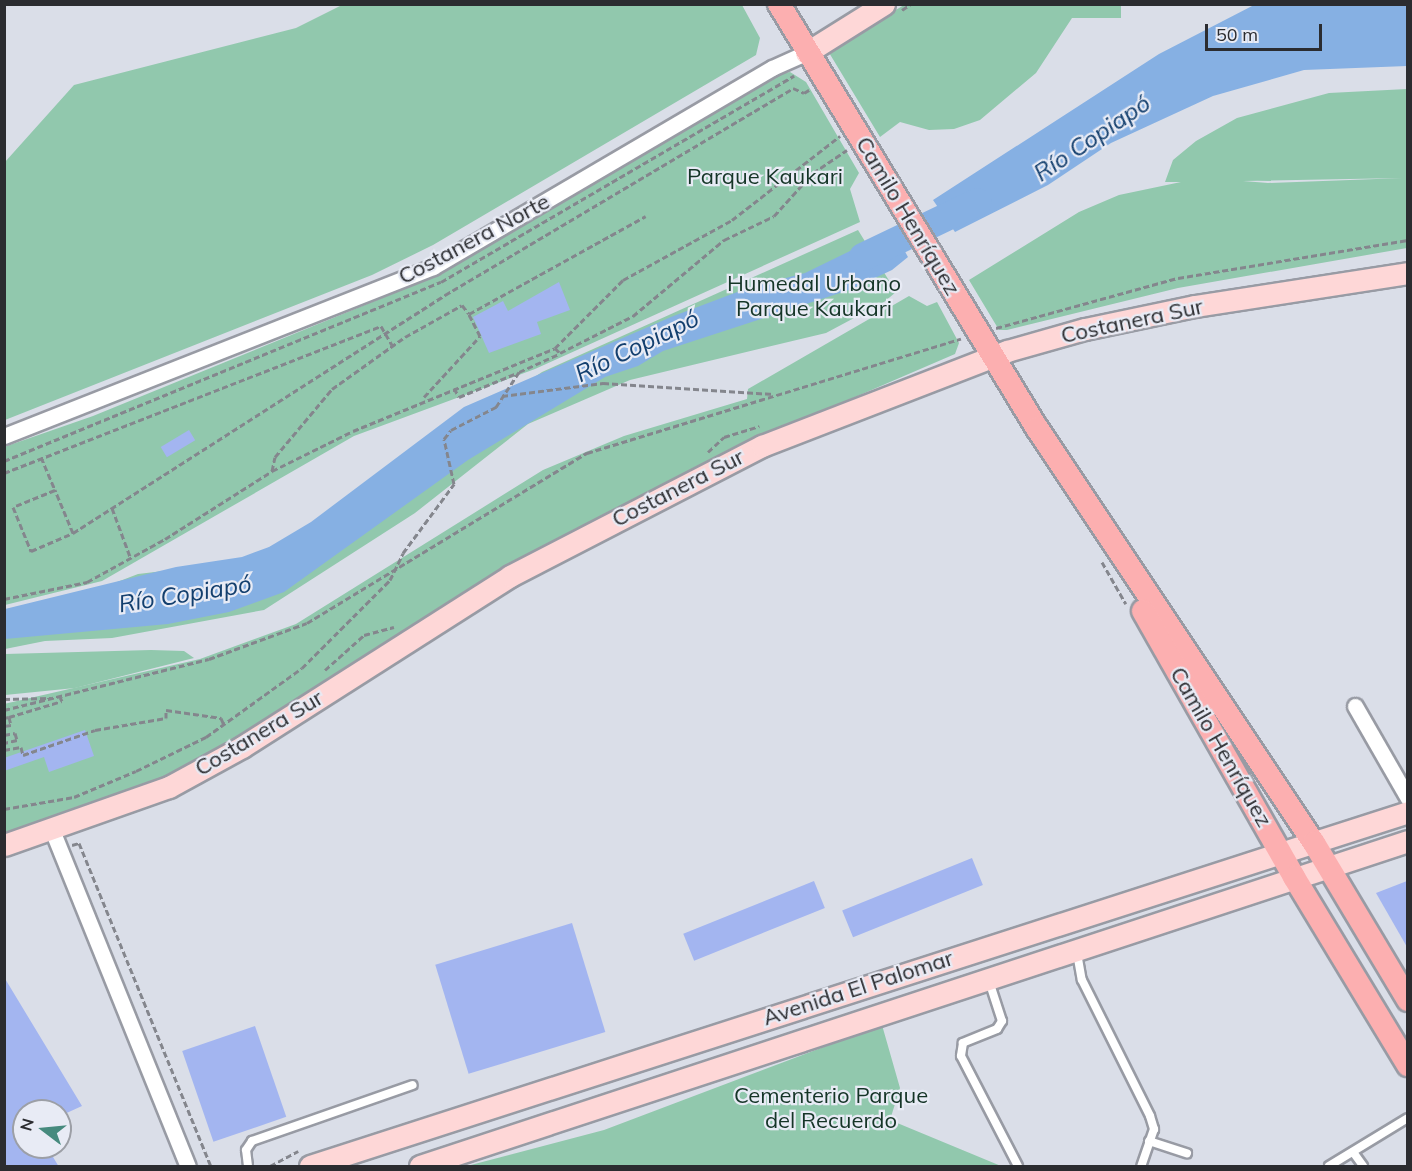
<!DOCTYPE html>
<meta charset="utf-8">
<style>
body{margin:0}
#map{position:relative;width:1412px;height:1171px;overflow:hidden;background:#dadee8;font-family:Mulish,sans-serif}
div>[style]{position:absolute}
.green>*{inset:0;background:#91c8ad}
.water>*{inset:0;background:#86b0e3}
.river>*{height:28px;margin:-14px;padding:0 14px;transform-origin:14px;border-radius:14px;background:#86b0e3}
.building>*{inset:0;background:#a3b5f0;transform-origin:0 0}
.path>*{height:3px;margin-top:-1.5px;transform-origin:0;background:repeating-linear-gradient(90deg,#84868d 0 6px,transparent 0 9px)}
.roads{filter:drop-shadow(2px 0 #989ba4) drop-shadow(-2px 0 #989ba4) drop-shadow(0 2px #989ba4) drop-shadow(0 -2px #989ba4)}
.lane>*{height:8px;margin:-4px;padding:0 4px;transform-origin:4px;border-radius:4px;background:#fff}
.street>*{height:15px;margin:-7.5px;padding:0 7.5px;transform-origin:7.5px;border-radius:7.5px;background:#fff}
.secondary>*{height:21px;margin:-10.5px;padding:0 10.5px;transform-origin:10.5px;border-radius:10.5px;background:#fed7d7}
.primary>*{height:22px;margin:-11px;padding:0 11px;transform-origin:11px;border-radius:11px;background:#fcafb0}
span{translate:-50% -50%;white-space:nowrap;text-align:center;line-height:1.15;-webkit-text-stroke:4.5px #e8ebf5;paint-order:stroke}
.park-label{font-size:22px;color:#153527}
.street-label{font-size:22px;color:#2b2c30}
.water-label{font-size:24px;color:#133f6e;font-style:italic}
.frame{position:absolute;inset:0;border:6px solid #2b2c30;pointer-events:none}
.north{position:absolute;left:12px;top:1099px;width:60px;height:60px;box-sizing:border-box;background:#e8ebf5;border:2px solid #9c9fa6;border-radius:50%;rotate:286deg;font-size:16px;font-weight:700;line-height:24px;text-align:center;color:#2b2c30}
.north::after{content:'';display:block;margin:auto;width:21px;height:27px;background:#468a7e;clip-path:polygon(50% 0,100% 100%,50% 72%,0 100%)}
.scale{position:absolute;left:1205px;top:24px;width:117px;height:27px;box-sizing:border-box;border:3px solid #2b2c30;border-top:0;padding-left:8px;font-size:18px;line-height:21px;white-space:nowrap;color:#2b2c30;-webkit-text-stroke:4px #e8ebf5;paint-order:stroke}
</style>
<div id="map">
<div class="green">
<div style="clip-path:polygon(342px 5px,742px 5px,760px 38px,756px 55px,433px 245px,372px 275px,5px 420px,5px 162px,74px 85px,296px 28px)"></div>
<div style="clip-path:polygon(904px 5px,1121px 5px,1121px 18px,1072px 18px,1036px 73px,980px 120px,954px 129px,929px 130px,900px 122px,880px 137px,828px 51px)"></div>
<div style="clip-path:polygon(790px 72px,806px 82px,859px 173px,850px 189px,860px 222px,535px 369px,354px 436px,102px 581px,5px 605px,4px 447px,93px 416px,404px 289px,779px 74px)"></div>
<div style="clip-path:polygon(evenodd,1407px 89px,1407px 248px,1178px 288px,1007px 330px,999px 330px,969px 280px,1079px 212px,1119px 195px,1181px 182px,1165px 182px,1173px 160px,1196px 141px,1237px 118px,1329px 93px,1407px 89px,1403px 178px,1268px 183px,1243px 181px,1403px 178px)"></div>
<div style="clip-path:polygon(858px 230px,896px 292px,884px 302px,826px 333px,630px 380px,528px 424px,415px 513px,264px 610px,112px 638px,45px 641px,5px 649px,5px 613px,86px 594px,138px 574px,239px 562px,318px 524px,542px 372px)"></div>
<div style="clip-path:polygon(909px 296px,927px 306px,937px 302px,959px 343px,955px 354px,788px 426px,168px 782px,5px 836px,4px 704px,200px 659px,296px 624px,543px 470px,624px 436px,747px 399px,748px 389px)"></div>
<div style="clip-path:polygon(151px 650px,184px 651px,194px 658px,75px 688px,5px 695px,5px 654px)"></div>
<div style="clip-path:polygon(882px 1025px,900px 1088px,890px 1120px,1001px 1166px,467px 1166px,604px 1130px)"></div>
</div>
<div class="water">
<div style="clip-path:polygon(1254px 5px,1407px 5px,1407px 66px,1304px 70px,1213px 96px,1111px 143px,1048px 185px,955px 232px,933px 200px,1159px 54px)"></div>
<div style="clip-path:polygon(893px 230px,908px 257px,892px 270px,849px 290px,663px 351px,638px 366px,605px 377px,468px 460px,284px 592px,229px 612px,168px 624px,5px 639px,5px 609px,176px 567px,242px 557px,269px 547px,311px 522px,464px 407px,671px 317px,748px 288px,805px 273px)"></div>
</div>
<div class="river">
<div style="left:863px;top:257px;width:127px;rotate:-25.6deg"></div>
</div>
<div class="building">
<div style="clip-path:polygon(559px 282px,570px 310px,537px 322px,541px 334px,489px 353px,473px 317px,503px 301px,508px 311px)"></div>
<div style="left:189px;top:430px;width:12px;height:33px;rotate:59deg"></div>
<div style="clip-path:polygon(85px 730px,94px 756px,49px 772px,44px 757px,4px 771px,4px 758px)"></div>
<div style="left:972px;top:858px;width:29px;height:140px;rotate:68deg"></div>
<div style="left:814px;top:881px;width:29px;height:141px;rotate:68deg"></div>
<div style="clip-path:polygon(1407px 881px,1407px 947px,1376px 893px)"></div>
<div style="left:572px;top:923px;width:114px;height:143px;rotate:73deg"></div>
<div style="clip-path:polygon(4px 977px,82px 1106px,60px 1116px,60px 1111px,24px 1111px,24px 1147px,47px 1147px,59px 1167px,4px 1167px)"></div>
<div style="left:255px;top:1026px;width:96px;height:77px;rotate:71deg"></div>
</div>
<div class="path">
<div style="left:902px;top:10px;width:11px;rotate:-34deg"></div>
<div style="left:996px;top:328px;width:189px;rotate:-15.4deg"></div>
<div style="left:1178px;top:278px;width:233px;rotate:-9.4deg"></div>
<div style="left:555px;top:348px;width:96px;rotate:-45deg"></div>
<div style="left:623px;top:280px;width:124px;rotate:-28.8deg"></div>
<div style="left:732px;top:220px;width:137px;rotate:-37.9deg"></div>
<div style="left:454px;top:388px;width:10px;rotate:61deg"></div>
<div style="left:459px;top:397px;width:63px;rotate:-22.5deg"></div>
<div style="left:502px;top:396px;width:102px;rotate:-7.3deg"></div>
<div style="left:603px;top:383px;width:171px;rotate:3.7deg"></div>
<div style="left:424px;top:397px;width:83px;rotate:-47.4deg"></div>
<div style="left:480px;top:336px;width:25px;rotate:-117deg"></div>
<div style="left:469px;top:314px;width:202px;rotate:-29deg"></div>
<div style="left:708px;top:452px;width:22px;rotate:-43deg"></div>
<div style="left:724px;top:437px;width:37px;rotate:-17deg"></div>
<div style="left:41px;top:457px;width:36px;rotate:67deg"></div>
<div style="left:4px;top:461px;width:472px;rotate:-22.3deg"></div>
<div style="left:441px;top:282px;width:409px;rotate:-30.3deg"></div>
<div style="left:272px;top:471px;width:14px;rotate:-78deg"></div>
<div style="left:275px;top:457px;width:89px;rotate:-50deg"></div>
<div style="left:332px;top:389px;width:90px;rotate:-35.5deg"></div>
<div style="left:405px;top:337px;width:65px;rotate:-29.3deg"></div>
<div style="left:462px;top:305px;width:11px;rotate:52deg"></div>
<div style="left:4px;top:473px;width:405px;rotate:-21.3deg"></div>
<div style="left:381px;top:326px;width:22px;rotate:60deg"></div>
<div style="left:112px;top:508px;width:54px;rotate:69.6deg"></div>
<div style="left:73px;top:533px;width:47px;rotate:-112.7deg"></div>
<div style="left:55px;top:490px;width:45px;rotate:158deg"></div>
<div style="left:13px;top:507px;width:48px;rotate:67.8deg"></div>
<div style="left:31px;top:551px;width:46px;rotate:-23.2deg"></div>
<div style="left:73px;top:533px;width:442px;rotate:-32.6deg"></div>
<div style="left:445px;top:295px;width:405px;rotate:-30.7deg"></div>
<div style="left:793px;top:88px;width:12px;rotate:24deg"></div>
<div style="left:804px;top:93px;width:6px;rotate:-31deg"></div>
<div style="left:1102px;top:562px;width:48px;rotate:60.3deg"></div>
<div style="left:4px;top:599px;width:85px;rotate:-11.6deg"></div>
<div style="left:87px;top:582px;width:89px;rotate:-28.9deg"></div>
<div style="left:165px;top:539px;width:127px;rotate:-32.4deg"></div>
<div style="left:272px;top:471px;width:90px;rotate:-26.3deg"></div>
<div style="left:353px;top:431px;width:218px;rotate:-22.3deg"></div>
<div style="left:555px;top:348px;width:7px;rotate:45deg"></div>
<div style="left:560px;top:353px;width:82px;rotate:-26.9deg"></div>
<div style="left:633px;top:316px;width:119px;rotate:-39.9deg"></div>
<div style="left:724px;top:240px;width:55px;rotate:-25.6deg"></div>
<div style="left:774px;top:216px;width:58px;rotate:-47.8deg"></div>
<div style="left:813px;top:173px;width:41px;rotate:-34.1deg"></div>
<div style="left:325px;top:670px;width:52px;rotate:-41.9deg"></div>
<div style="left:364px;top:635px;width:31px;rotate:-15deg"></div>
<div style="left:4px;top:699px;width:47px;rotate:-1.2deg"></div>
<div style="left:4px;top:710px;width:211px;rotate:-14deg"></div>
<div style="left:209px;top:659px;width:104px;rotate:-20.2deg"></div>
<div style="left:307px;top:623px;width:328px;rotate:-31.3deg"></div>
<div style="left:587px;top:453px;width:391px;rotate:-17deg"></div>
<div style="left:9px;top:717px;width:55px;rotate:-16.8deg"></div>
<div style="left:62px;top:701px;width:4px;rotate:-117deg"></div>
<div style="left:4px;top:718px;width:5px;rotate:-11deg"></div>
<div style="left:9px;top:717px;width:8px;rotate:76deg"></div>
<div style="left:11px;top:725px;width:7px;rotate:172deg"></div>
<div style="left:4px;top:735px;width:11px;rotate:-10deg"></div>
<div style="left:15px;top:733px;width:7px;rotate:74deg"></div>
<div style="left:17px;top:740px;width:13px;rotate:167deg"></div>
<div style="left:4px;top:750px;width:17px;rotate:-10deg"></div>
<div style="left:21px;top:747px;width:8px;rotate:76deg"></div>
<div style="left:23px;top:755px;width:76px;rotate:-19.1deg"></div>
<div style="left:95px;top:730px;width:72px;rotate:-9.6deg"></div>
<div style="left:166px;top:718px;width:8px;rotate:-90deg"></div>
<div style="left:166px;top:710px;width:56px;rotate:8.3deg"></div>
<div style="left:221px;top:718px;width:8px;rotate:67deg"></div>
<div style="left:4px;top:809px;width:71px;rotate:-9.7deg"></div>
<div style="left:74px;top:797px;width:67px;rotate:-22.8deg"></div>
<div style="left:136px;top:771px;width:78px;rotate:-25.9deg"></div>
<div style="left:206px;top:737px;width:118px;rotate:-35.7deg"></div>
<div style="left:302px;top:668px;width:124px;rotate:-45deg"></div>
<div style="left:390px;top:580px;width:30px;rotate:-64deg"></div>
<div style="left:403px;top:553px;width:86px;rotate:-53.5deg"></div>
<div style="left:454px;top:484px;width:46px;rotate:-102.5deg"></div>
<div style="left:444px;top:439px;width:11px;rotate:-52deg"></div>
<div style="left:451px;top:430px;width:51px;rotate:-27.1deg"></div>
<div style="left:496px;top:407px;width:42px;rotate:-56.7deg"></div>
<div style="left:519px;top:372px;width:44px;rotate:-24.2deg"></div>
<div style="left:72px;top:845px;width:7px;rotate:-16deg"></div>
<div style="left:79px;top:843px;width:349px;rotate:67.8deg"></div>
<div style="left:270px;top:1166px;width:32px;rotate:-28deg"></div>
</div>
<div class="roads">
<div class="lane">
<div style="left:1077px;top:953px;width:27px;rotate:80deg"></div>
<div style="left:1082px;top:980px;width:152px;rotate:63.4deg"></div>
<div style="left:1150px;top:1116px;width:14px;rotate:73deg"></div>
<div style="left:1154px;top:1129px;width:39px;rotate:109deg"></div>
<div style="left:989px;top:981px;width:42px;rotate:72deg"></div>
<div style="left:1002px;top:1021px;width:9px;rotate:122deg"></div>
<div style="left:997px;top:1029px;width:37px;rotate:158deg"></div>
<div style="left:963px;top:1043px;width:13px;rotate:99deg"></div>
<div style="left:961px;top:1056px;width:124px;rotate:62.6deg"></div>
<div style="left:1149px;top:1141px;width:40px;rotate:18deg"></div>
<div style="left:1353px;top:1152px;width:17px;rotate:54deg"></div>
<div style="left:248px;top:1166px;width:16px;rotate:-97deg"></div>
<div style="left:246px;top:1150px;width:11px;rotate:-56deg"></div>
<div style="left:252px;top:1141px;width:170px;rotate:-19.2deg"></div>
<div style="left:1329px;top:1166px;width:92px;rotate:-31.3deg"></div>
</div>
<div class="street">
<div style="left:4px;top:436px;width:461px;rotate:-21.5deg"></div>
<div style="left:433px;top:267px;width:393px;rotate:-30.4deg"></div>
<div style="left:772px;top:68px;width:37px;rotate:-24deg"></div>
<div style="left:1355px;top:706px;width:106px;rotate:60.1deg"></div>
<div style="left:52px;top:830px;width:362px;rotate:68deg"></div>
</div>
<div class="secondary">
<div style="left:806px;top:53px;width:92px;rotate:-32.1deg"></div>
<div style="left:4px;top:845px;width:175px;rotate:-19.4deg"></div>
<div style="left:169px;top:787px;width:83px;rotate:-28.7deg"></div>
<div style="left:242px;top:747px;width:318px;rotate:-32.5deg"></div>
<div style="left:510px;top:576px;width:284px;rotate:-27.3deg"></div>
<div style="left:762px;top:446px;width:263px;rotate:-21.2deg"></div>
<div style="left:1007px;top:351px;width:81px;rotate:-15.8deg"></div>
<div style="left:1085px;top:329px;width:112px;rotate:-11.8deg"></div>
<div style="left:1195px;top:306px;width:216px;rotate:-8.8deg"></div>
<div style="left:310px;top:1166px;width:1154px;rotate:-17.87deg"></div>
<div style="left:420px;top:1166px;width:1040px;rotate:-18.21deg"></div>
</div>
<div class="primary">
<div style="left:779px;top:4px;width:496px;rotate:58.7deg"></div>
<div style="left:1037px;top:428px;width:499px;rotate:56.3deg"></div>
<div style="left:1314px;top:843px;width:183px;rotate:59.1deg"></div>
<div style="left:1143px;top:611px;width:306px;rotate:60.4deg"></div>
<div style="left:1294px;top:877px;width:220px;rotate:58.8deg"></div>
</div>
</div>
<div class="park-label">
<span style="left:765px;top:177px">Parque Kaukari</span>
<span style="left:814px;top:296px">Humedal Urbano<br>Parque Kaukari</span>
<span style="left:831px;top:1108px">Cementerio Parque<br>del Recuerdo</span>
</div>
<div class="street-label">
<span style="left:908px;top:216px;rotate:59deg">Camilo Henríquez</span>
<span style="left:474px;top:239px;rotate:-28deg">Costanera Norte</span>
<span style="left:1132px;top:321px;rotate:-12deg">Costanera Sur</span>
<span style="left:678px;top:488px;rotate:-27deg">Costanera Sur</span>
<span style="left:259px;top:733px;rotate:-31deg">Costanera Sur</span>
<span style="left:1221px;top:747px;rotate:60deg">Camilo Henríquez</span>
<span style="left:858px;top:988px;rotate:-18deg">Avenida El Palomar</span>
</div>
<div class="water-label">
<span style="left:1092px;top:138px;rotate:-34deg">Río Copiapó</span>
<span style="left:637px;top:346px;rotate:-26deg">Río Copiapó</span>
<span style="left:185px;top:594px;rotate:-9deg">Río Copiapó</span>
</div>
<div class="frame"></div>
<div class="north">N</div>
<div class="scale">50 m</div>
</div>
